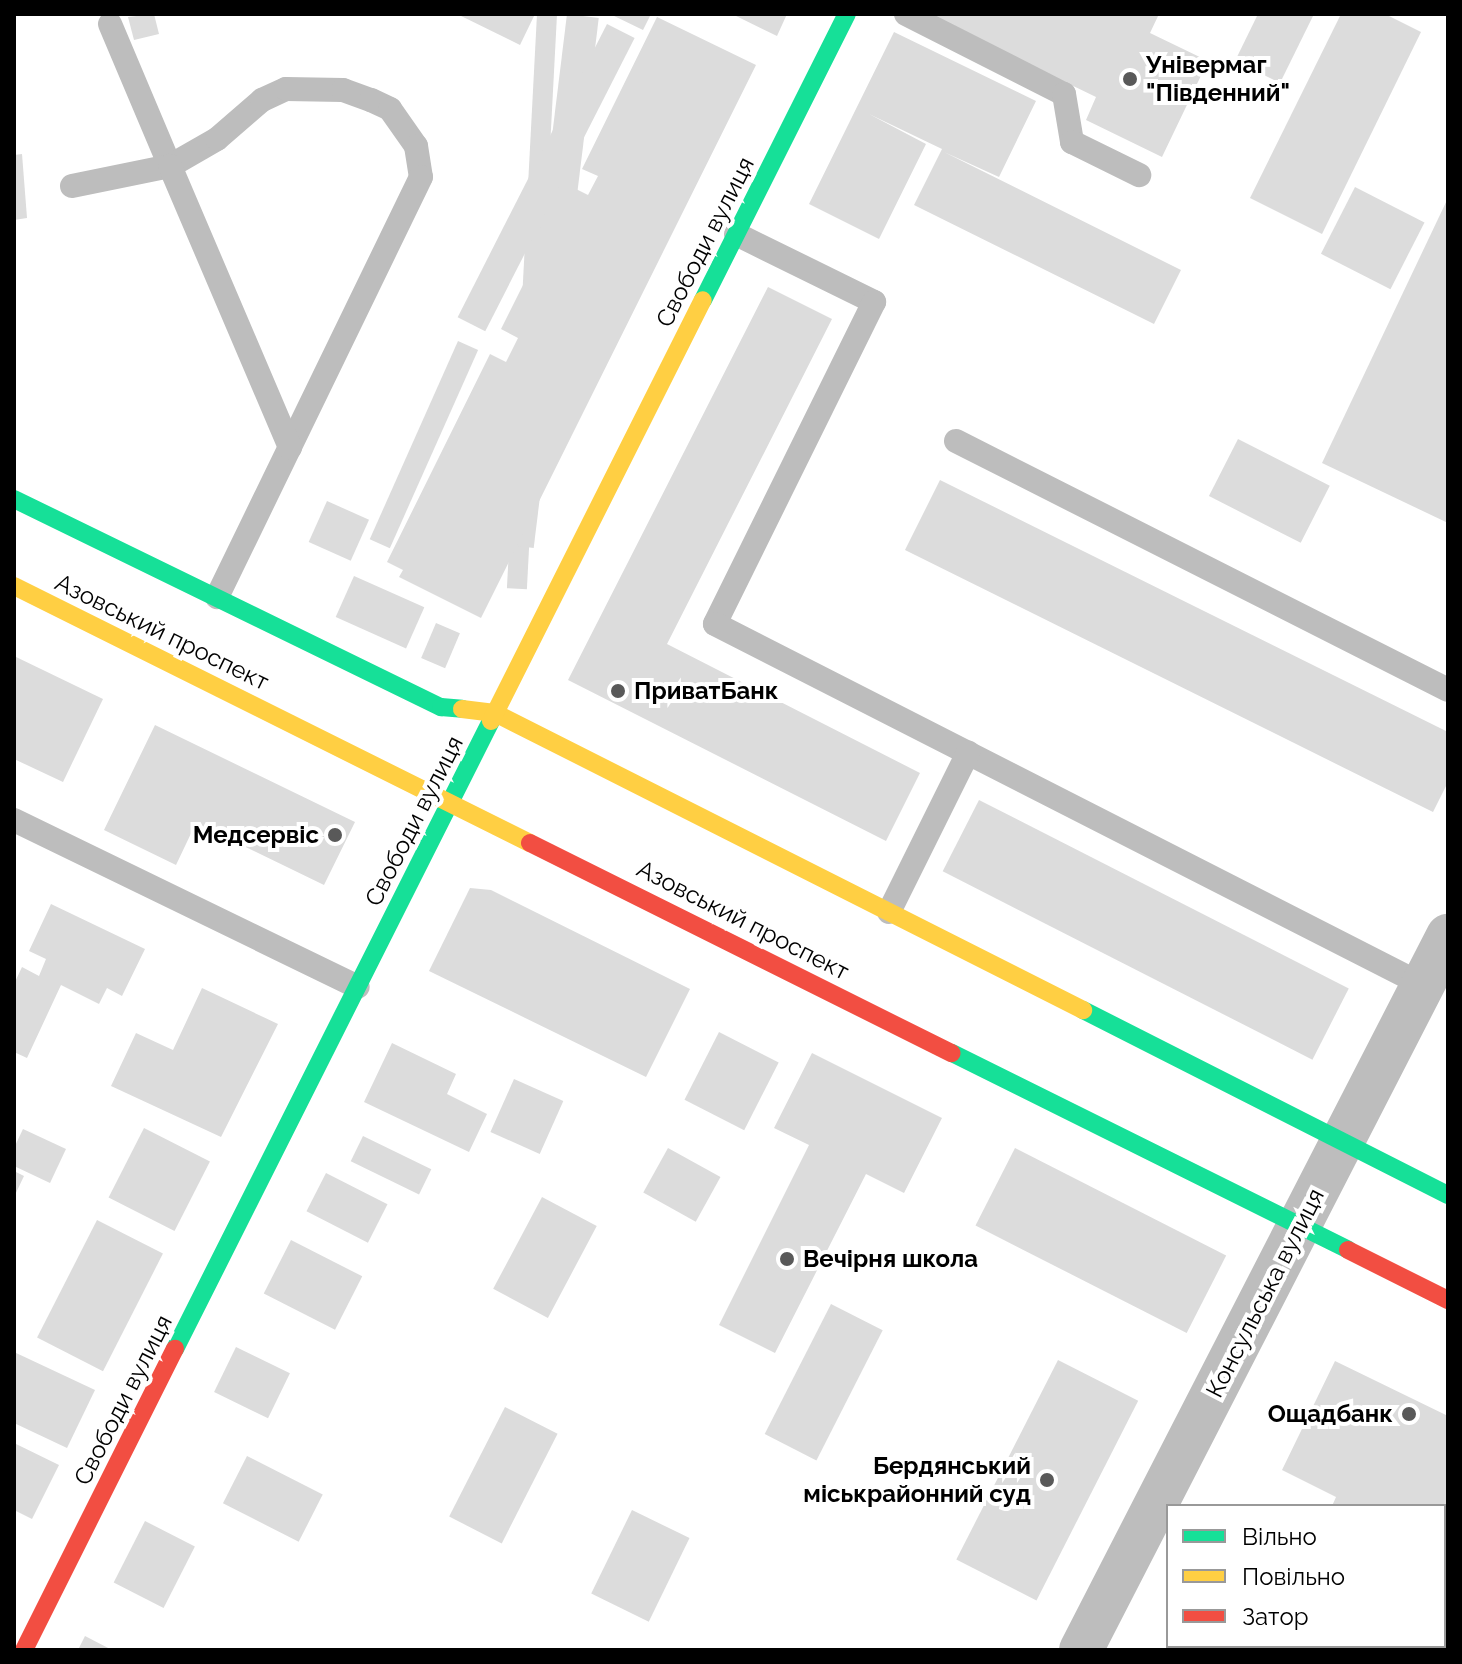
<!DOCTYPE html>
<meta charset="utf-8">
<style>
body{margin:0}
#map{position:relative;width:1462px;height:1664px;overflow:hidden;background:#fff;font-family:Raleway,sans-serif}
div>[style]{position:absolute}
.building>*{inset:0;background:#dcdcdc;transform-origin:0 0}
.lane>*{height:24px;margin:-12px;padding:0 12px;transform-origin:12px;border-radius:12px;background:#bdbdbd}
.street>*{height:44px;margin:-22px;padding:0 22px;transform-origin:22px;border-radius:22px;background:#bdbdbd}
.fast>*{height:18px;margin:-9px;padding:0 9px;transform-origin:9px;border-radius:9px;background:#16e098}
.slow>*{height:18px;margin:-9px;padding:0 9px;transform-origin:9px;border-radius:9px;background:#ffcf43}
.jam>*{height:18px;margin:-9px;padding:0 9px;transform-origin:9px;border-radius:9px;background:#f24e42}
.dots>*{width:22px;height:22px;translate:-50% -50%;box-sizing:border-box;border:4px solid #fff;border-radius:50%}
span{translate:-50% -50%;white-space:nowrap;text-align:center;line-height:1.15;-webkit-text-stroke:8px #fff;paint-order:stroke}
.poi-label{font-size:24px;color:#000;font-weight:700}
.left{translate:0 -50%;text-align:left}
.right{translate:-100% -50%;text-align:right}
.street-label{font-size:24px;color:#000}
.frame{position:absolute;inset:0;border:16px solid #000;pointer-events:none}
.legend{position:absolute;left:1166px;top:1504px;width:280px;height:144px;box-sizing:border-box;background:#fff;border:2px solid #999;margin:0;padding:10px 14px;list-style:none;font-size:24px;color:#000}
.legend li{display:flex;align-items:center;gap:16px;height:40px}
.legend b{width:40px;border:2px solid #999}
</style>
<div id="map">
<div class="building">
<div style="clip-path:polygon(154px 14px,159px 34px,134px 40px,128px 17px)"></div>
<div style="clip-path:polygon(457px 14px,535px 14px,520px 45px)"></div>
<div style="left:537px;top:14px;width:20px;height:575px;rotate:3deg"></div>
<div style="left:567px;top:14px;width:32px;height:534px;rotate:7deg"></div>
<div style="clip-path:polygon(610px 14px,651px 14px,643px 30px)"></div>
<div style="clip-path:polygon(732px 14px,787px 14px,777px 36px)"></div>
<div style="clip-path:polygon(925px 14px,1159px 14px,1150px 33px,1208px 61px,1162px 157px,1086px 120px,1096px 97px)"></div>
<div style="clip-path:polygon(1258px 14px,1314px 14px,1280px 83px,1235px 61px)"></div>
<div style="clip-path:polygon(1341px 14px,1385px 14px,1421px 32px,1322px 234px,1250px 198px)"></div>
<div style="clip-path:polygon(657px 17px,756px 65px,481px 618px,399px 577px,403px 570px,387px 562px,490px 354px,506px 362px,518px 338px,501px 329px,572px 187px,588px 195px,598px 176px,582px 169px)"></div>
<div style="left:607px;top:24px;width:31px;height:329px;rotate:27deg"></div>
<div style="clip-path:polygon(894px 32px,1036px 101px,999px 177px,944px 152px,1181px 270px,1154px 324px,914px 205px,942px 149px,869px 114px,926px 144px,879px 239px,809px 204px)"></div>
<div style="clip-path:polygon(22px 154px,27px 218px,14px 220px,14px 155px)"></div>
<div style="left:1355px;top:187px;width:78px;height:75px;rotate:27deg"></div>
<div style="clip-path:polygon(1448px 198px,1448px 523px,1322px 463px)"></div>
<div style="clip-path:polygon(768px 287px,832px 319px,667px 644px,920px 773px,886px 841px,568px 680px)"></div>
<div style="left:458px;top:341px;width:22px;height:217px;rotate:24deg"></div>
<div style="left:1238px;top:439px;width:103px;height:64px;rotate:27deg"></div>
<div style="clip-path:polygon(940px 480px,1448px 732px,1448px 782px,1433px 812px,905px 550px)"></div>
<div style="left:327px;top:501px;width:46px;height:45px;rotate:24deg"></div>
<div style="left:354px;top:576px;width:77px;height:45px;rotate:24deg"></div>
<div style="left:436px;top:623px;width:26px;height:38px;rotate:23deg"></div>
<div style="clip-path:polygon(14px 656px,103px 699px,63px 782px,14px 759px)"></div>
<div style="clip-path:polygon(155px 725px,355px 822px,324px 885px,196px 823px,176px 865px,104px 830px)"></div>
<div style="left:979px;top:800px;width:415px;height:80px;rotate:27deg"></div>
<div style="clip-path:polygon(470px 888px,491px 890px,690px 989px,646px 1077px,429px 971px)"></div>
<div style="clip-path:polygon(51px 904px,145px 949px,122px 996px,107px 988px,99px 1004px,61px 985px,27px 1058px,14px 1052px,14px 984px,22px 967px,39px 976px,46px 959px,29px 951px)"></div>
<div style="clip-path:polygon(202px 988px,278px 1024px,221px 1137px,111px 1086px,136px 1033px,173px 1050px)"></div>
<div style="left:719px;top:1032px;width:67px;height:76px;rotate:27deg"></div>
<div style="clip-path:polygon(392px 1043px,456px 1074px,447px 1094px,487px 1114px,469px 1152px,364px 1102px)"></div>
<div style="clip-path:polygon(812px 1053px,942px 1118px,904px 1193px,866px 1174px,775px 1353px,719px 1325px,809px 1145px,774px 1128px)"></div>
<div style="left:514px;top:1079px;width:54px;height:58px;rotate:24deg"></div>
<div style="left:144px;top:1128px;width:74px;height:78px;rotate:27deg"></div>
<div style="clip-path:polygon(23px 1129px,66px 1149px,50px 1183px,14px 1166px,14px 1148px)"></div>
<div style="left:363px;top:1136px;width:76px;height:28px;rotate:26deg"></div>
<div style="left:668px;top:1148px;width:60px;height:51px;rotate:29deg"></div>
<div style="left:1015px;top:1148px;width:237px;height:87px;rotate:27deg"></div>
<div style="clip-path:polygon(14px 1171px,24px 1176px,14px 1197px)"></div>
<div style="left:326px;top:1173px;width:69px;height:43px;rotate:27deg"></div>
<div style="left:542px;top:1197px;width:62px;height:104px;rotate:28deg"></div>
<div style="left:97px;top:1220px;width:74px;height:132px;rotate:27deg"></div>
<div style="left:291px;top:1240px;width:80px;height:60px;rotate:27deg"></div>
<div style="left:831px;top:1304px;width:58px;height:146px;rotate:27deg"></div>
<div style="left:236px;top:1347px;width:60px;height:50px;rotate:26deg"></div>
<div style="clip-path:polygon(14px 1352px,95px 1390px,67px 1448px,14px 1423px)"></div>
<div style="left:1058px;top:1360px;width:90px;height:224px;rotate:27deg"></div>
<div style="clip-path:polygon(1335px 1361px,1448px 1416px,1448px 1550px,1444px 1506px,1332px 1506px,1336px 1497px,1282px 1470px)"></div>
<div style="left:505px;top:1407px;width:59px;height:123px;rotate:27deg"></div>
<div style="clip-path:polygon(14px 1443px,59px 1465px,32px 1519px,14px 1510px)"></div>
<div style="left:247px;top:1456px;width:85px;height:53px;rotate:27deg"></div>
<div style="left:632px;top:1510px;width:64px;height:93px;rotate:26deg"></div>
<div style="left:145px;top:1521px;width:56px;height:69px;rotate:27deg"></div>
<div style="clip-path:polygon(85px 1636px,112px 1650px,78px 1650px)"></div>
<div style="clip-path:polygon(1269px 1646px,1330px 1646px,1328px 1650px)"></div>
</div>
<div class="lane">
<div style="left:906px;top:14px;width:177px;rotate:26.9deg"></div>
<div style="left:1064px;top:94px;width:49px;rotate:80.5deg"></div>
<div style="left:1072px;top:142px;width:75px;rotate:26.2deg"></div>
<div style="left:110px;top:24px;width:154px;rotate:67.1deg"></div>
<div style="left:170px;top:166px;width:54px;rotate:-29.9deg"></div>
<div style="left:217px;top:139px;width:60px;rotate:-40.9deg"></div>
<div style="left:262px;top:100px;width:26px;rotate:-25deg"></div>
<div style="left:286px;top:89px;width:57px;rotate:1deg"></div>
<div style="left:343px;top:90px;width:30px;rotate:20deg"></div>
<div style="left:371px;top:100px;width:21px;rotate:25deg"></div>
<div style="left:390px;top:109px;width:45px;rotate:54.9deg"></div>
<div style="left:416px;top:146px;width:31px;rotate:81deg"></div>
<div style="left:421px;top:177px;width:467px;rotate:115.9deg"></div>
<div style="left:72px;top:186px;width:100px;rotate:-11.5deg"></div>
<div style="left:170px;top:166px;width:306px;rotate:66.9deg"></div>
<div style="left:736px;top:234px;width:154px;rotate:26.2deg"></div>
<div style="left:874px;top:302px;width:359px;rotate:116.3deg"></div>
<div style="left:715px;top:624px;width:795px;rotate:27.02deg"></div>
<div style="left:956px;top:441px;width:551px;rotate:26.84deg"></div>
<div style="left:14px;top:820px;width:382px;rotate:25.9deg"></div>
<div style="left:889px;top:912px;width:178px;rotate:-63.6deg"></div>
</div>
<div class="street">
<div style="left:1081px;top:1650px;width:803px;rotate:-62.8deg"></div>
</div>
<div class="fast">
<div style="left:703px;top:300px;width:320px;rotate:-63.3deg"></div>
<div style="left:14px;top:499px;width:475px;rotate:26deg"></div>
<div style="left:441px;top:707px;width:21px;rotate:5deg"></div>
<div style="left:1083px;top:1010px;width:409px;rotate:26.9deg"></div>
<div style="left:952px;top:1053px;width:442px;rotate:26.4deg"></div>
<div style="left:175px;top:1349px;width:703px;rotate:-63.29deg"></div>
</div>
<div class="slow">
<div style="left:14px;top:586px;width:576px;rotate:26.48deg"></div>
<div style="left:462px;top:709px;width:33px;rotate:7deg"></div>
<div style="left:495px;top:713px;width:659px;rotate:26.8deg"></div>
<div style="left:491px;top:721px;width:471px;rotate:-63.3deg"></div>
</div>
<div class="jam">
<div style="left:530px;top:843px;width:471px;rotate:26.5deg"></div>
<div style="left:1348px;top:1250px;width:112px;rotate:26.6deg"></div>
<div style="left:24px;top:1650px;width:337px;rotate:-63.4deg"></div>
</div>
<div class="dots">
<div style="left:1130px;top:79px;background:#595959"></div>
<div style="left:618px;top:691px;background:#595959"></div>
<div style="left:335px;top:835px;background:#595959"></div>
<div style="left:787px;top:1259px;background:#595959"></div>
<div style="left:1409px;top:1414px;background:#595959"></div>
<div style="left:1047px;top:1480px;background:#595959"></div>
</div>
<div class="poi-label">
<span class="left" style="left:1146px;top:79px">Універмаг<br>"Південний"</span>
<span class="left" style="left:634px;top:691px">ПриватБанк</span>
<span class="right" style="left:319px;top:835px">Медсервіс</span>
<span class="left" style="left:803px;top:1259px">Вечірня школа</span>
<span class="right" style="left:1393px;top:1414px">Ощадбанк</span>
<span class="right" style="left:1031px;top:1480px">Бердянський<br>міськрайонний суд</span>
</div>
<div class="street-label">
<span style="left:705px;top:242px;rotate:-63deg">Свободи вулиця</span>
<span style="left:162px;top:632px;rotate:26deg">Азовський проспект</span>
<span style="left:414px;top:821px;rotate:-63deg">Свободи вулиця</span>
<span style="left:743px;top:920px;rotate:27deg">Азовський проспект</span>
<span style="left:1265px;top:1293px;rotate:-63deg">Консульська вулиця</span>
<span style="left:123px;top:1400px;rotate:-63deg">Свободи вулиця</span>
</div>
<div class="frame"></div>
<ul class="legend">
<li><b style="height:10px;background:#16e098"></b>Вільно</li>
<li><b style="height:10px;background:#ffcf43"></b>Повільно</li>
<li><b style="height:10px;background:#f24e42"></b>Затор</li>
</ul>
</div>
